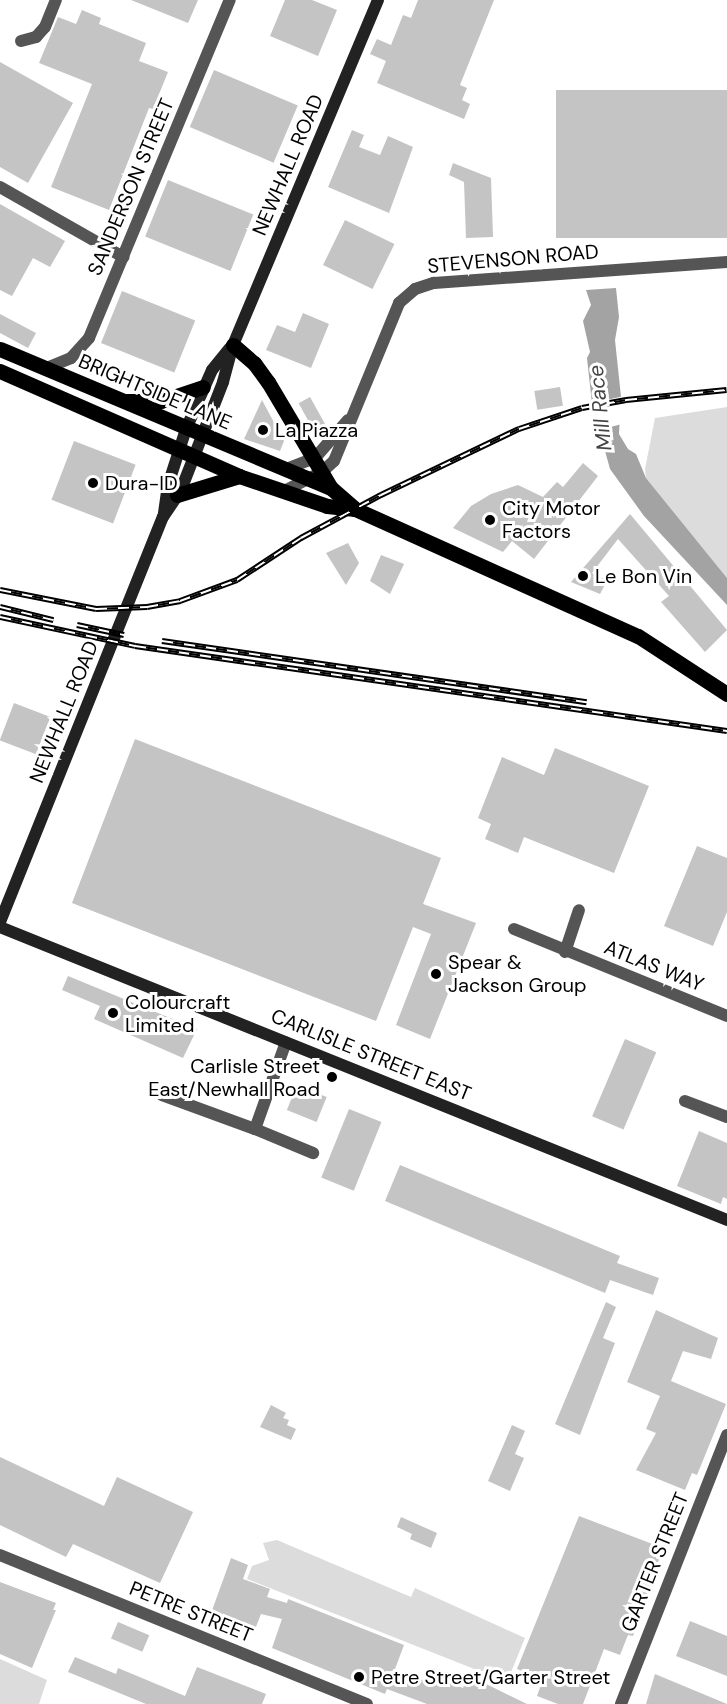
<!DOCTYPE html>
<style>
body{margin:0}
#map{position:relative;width:727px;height:1704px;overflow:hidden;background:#fff;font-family:"DM Sans",sans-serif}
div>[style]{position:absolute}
.green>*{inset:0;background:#dcdcdc}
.water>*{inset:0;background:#a3a3a3}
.pier>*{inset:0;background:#fff}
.building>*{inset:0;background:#c4c4c4;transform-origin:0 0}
.minor>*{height:12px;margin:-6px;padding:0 6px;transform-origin:6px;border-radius:6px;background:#555}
.secondary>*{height:12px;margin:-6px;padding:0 6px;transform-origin:6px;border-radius:6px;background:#222}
.primary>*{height:15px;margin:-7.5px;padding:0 7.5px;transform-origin:7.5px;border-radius:7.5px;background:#000}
.rail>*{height:6px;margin-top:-3px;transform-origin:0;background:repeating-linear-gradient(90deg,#fff 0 11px,#000 0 22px);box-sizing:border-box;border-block:2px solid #000}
.dots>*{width:16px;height:16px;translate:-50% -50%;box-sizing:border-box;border:3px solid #fff;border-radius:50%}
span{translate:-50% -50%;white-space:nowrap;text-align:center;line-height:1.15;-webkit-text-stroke:6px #fff;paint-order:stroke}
.street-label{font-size:20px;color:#000}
.poi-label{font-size:20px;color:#000}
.left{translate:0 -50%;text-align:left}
.right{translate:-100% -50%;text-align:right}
.water-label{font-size:21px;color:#444;font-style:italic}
</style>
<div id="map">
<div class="green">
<div style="clip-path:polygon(727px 407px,727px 578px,646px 478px,645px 469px,655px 418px)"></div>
<div style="clip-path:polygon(277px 1540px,411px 1597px,415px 1588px,525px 1638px,507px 1682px,247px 1579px,252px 1566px,269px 1560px,263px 1543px)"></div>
<div style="clip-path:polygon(0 1659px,47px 1680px,39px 1704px,0 1704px)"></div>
</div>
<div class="water">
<div style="clip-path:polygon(616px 288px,619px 317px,615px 340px,621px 397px,619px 434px,628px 449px,636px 454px,646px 478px,727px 578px,727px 605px,644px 516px,610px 469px,592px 404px,587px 358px,590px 352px,583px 321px,591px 305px,586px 290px)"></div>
</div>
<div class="pier">
<div style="clip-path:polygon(624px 396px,622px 424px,595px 431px,589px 404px)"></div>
</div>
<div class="building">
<div style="clip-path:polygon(131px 0,198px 0,188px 23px)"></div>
<div style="clip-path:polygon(285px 0,312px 0,337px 10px,318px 56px,270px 36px)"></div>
<div style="clip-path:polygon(418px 0,494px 0,460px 85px,467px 88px,462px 100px,470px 104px,464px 119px,377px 83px,386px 61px,370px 54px,377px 39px,391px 45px,403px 15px,411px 18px)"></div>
<div style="clip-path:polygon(82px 10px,101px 18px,99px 24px,146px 43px,139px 61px,168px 72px,153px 109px,149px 108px,109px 210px,51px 187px,92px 84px,39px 63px,58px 17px,76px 24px)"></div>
<div style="clip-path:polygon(0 62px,73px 103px,28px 183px,0 167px)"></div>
<div style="left:214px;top:70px;width:91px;height:62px;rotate:23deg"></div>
<div style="left:727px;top:90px;width:148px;height:171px;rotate:90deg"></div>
<div style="clip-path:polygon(352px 130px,364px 135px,359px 147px,380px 155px,388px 136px,413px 147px,389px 213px,328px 187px)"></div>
<div style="clip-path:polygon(453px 163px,491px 178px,493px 237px,466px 238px,464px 182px,449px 175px)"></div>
<div style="left:168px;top:180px;width:92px;height:61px;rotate:22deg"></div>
<div style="clip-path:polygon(0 204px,65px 241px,50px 267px,33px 258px,12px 296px,0 290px)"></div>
<div style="left:345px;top:220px;width:55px;height:50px;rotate:26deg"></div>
<div style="left:122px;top:291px;width:79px;height:56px;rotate:22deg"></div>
<div style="clip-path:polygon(303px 313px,329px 324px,311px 368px,266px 350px,277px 325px,295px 332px)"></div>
<div style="clip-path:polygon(0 314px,36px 333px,28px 348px,0 333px)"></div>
<div style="left:560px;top:387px;width:19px;height:26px;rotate:81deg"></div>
<div style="left:310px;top:397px;width:37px;height:13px;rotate:61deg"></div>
<div style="clip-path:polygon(262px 400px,284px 441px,280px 451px,244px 439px)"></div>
<div style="left:74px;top:441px;width:66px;height:63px;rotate:21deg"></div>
<div style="clip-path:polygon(583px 463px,598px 476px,534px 559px,512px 541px,503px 552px,453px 528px,471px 506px,491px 494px,518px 485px,543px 497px,557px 482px,563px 487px)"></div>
<div style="clip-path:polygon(630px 514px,727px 630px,705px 652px,661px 602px,669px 596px,618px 539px,592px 573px,607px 581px,600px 594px,571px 582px)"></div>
<div style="clip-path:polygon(348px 543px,359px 563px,346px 585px,326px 553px)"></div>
<div style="clip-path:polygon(381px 555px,404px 564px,390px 594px,370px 581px)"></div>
<div style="left:14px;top:703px;width:39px;height:40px;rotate:21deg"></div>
<div style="clip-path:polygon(135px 739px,441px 858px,423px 904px,476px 923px,430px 1039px,396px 1025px,431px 934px,413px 927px,376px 1021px,72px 903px)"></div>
<div style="clip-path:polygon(555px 748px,649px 786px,614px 873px,524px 837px,518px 853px,485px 839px,491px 824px,478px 818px,502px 757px,544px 775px)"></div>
<div style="clip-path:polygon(697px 846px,727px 858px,727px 912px,713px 946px,664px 926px)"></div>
<div style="clip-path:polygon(68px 976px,197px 1029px,183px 1058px,94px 1019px,100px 1006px,62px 990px)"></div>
<div style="left:625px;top:1039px;width:34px;height:84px;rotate:23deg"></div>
<div style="left:297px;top:1085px;width:32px;height:27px;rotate:22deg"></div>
<div style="left:349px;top:1109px;width:35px;height:74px;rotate:22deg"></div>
<div style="clip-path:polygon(699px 1131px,727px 1143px,727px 1199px,723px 1197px,721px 1204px,677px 1186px)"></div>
<div style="clip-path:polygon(400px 1165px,620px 1256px,617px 1263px,659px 1278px,653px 1295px,610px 1280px,605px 1293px,385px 1201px)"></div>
<div style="clip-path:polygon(606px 1302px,616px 1307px,603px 1338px,615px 1343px,580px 1435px,555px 1424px)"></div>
<div style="clip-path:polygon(656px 1310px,718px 1338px,711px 1359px,683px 1351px,671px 1381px,726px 1404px,697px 1475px,692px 1473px,685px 1490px,636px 1470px,656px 1433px,646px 1429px,660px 1396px,627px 1382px)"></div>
<div style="clip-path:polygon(271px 1405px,286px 1413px,283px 1418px,289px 1420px,287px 1425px,296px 1429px,291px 1440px,260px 1427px)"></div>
<div style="clip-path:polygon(512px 1425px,525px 1431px,515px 1454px,524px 1458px,510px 1491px,488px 1481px)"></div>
<div style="clip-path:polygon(0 1457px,104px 1506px,117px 1477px,193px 1512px,160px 1583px,73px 1544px,66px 1557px,0 1525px)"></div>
<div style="clip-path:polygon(579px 1516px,663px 1548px,633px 1636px,628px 1635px,620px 1655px,604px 1649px,583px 1704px,558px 1704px,537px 1696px,543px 1679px,517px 1669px)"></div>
<div style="clip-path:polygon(401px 1517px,437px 1533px,431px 1548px,410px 1539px,412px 1534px,397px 1527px)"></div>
<div style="clip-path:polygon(231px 1558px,248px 1565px,243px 1579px,270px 1589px,267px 1597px,287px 1603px,288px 1599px,404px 1645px,395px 1669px,429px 1682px,431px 1676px,463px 1688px,468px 1675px,527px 1704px,427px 1704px,387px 1689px,385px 1694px,272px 1648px,282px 1619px,261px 1614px,254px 1632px,210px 1616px)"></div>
<div style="clip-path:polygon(0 1582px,56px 1603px,53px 1610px,56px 1610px,32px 1668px,0 1654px)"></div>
<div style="clip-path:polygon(690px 1621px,727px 1636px,727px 1676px,676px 1656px)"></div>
<div style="left:118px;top:1622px;width:34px;height:18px;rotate:23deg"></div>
<div style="clip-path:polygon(75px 1657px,116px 1674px,118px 1668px,185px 1696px,197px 1667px,266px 1694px,262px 1704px,146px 1704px,68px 1672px)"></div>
<div style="clip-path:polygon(655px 1674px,727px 1704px,646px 1704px)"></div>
</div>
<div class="minor">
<div style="left:21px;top:41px;width:16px;rotate:-15deg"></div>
<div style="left:36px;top:37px;width:13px;rotate:-48deg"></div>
<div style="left:45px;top:27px;width:29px;rotate:-68deg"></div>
<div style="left:0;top:187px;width:142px;rotate:29.6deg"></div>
<div style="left:44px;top:369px;width:29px;rotate:-22deg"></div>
<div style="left:71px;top:358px;width:27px;rotate:-48deg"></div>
<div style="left:89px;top:338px;width:366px;rotate:-67.4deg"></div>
<div style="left:286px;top:469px;width:31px;rotate:-21deg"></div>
<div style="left:315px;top:458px;width:50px;rotate:-49deg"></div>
<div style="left:284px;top:491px;width:42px;rotate:-26.6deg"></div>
<div style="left:322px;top:472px;width:16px;rotate:-43deg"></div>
<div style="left:334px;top:461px;width:171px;rotate:-67.6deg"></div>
<div style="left:399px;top:303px;width:21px;rotate:-41deg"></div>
<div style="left:415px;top:289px;width:20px;rotate:-18deg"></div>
<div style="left:434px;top:283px;width:294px;rotate:-4.1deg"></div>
<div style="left:514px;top:929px;width:230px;rotate:22.2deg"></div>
<div style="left:565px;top:952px;width:44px;rotate:-71.6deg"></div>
<div style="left:162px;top:1095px;width:99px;rotate:20.1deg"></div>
<div style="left:255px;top:1129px;width:92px;rotate:-70.4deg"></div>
<div style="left:685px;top:1101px;width:45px;rotate:20.9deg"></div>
<div style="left:255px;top:1129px;width:63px;rotate:22.5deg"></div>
<div style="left:0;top:1555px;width:396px;rotate:22.1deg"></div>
<div style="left:621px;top:1704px;width:289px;rotate:-68.5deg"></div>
</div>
<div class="secondary">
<div style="left:164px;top:513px;width:28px;rotate:-82deg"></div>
<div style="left:168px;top:485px;width:59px;rotate:-72.2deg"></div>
<div style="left:186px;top:429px;width:64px;rotate:-66.2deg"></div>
<div style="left:212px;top:370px;width:28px;rotate:-51deg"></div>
<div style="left:0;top:922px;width:437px;rotate:-68.1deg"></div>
<div style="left:163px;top:517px;width:32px;rotate:-56deg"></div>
<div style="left:181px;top:490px;width:116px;rotate:-68.7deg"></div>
<div style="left:223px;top:382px;width:38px;rotate:-75deg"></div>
<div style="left:233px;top:345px;width:374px;rotate:-67.2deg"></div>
<div style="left:0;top:927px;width:784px;rotate:21.95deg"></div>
</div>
<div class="primary">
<div style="left:233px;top:345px;width:28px;rotate:41deg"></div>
<div style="left:254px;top:363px;width:24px;rotate:54deg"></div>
<div style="left:268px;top:382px;width:123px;rotate:59.3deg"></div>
<div style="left:0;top:349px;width:359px;rotate:22.8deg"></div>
<div style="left:331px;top:488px;width:32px;rotate:41deg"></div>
<div style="left:355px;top:509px;width:310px;rotate:24.2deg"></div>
<div style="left:638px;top:636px;width:106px;rotate:33.1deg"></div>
<div style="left:0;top:371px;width:261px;rotate:23.7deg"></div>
<div style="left:239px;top:476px;width:93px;rotate:18.8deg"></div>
<div style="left:327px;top:506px;width:28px;rotate:6deg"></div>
<div style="left:126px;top:401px;width:35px"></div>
<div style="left:161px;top:401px;width:44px;rotate:-18.4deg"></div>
<div style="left:177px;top:495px;width:65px;rotate:-17deg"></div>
</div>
<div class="rail">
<div style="left:0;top:590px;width:98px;rotate:11.2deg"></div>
<div style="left:96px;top:609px;width:51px;rotate:-2.2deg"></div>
<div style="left:147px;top:607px;width:34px;rotate:-10deg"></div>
<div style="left:180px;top:601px;width:61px;rotate:-20.2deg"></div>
<div style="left:237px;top:580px;width:77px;rotate:-33.3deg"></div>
<div style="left:301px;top:538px;width:91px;rotate:-28.3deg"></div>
<div style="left:381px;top:495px;width:153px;rotate:-25.6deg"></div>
<div style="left:519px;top:429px;width:66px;rotate:-18.4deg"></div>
<div style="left:582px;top:408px;width:45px;rotate:-10.3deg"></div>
<div style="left:626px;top:400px;width:101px;rotate:-5.7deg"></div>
<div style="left:0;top:607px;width:55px;rotate:13.8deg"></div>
<div style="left:0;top:617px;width:138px;rotate:12.1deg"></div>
<div style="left:135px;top:646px;width:598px;rotate:8.17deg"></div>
<div style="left:77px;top:625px;width:48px;rotate:12deg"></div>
<div style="left:162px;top:641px;width:429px;rotate:8.2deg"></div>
</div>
<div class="dots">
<div style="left:263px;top:430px;background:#000"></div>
<div style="left:93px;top:483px;background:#000"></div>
<div style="left:490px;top:520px;background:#000"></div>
<div style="left:583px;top:576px;background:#000"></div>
<div style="left:436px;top:974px;background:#000"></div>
<div style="left:113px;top:1013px;background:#000"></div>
<div style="left:332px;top:1077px;background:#000"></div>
<div style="left:359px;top:1677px;background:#000"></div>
</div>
<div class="street-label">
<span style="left:288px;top:165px;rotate:-67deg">NEWHALL ROAD</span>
<span style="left:131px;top:187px;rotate:-67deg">SANDERSON STREET</span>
<span style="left:513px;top:259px;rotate:-5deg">STEVENSON ROAD</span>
<span style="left:155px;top:392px;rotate:23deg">BRIGHTSIDE LANE</span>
<span style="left:64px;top:712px;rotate:-68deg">NEWHALL ROAD</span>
<span style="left:654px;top:966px;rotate:22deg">ATLAS WAY</span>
<span style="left:371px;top:1055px;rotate:22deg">CARLISLE STREET EAST</span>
<span style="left:655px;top:1562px;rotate:-68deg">GARTER STREET</span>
<span style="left:191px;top:1612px;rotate:22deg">PETRE STREET</span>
</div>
<div class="poi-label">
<span class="left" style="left:275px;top:430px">La Piazza</span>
<span class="left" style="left:105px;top:483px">Dura-ID</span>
<span class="left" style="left:502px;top:520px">City Motor<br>Factors</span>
<span class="left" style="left:595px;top:576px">Le Bon Vin</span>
<span class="left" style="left:448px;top:974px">Spear &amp;<br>Jackson Group</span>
<span class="left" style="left:125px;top:1014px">Colourcraft<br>Limited</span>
<span class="right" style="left:320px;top:1078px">Carlisle Street<br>East/Newhall Road</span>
<span class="left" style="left:371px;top:1677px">Petre Street/Garter Street</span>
</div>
<div class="water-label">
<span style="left:600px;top:408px;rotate:-96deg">Mill Race</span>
</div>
</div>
